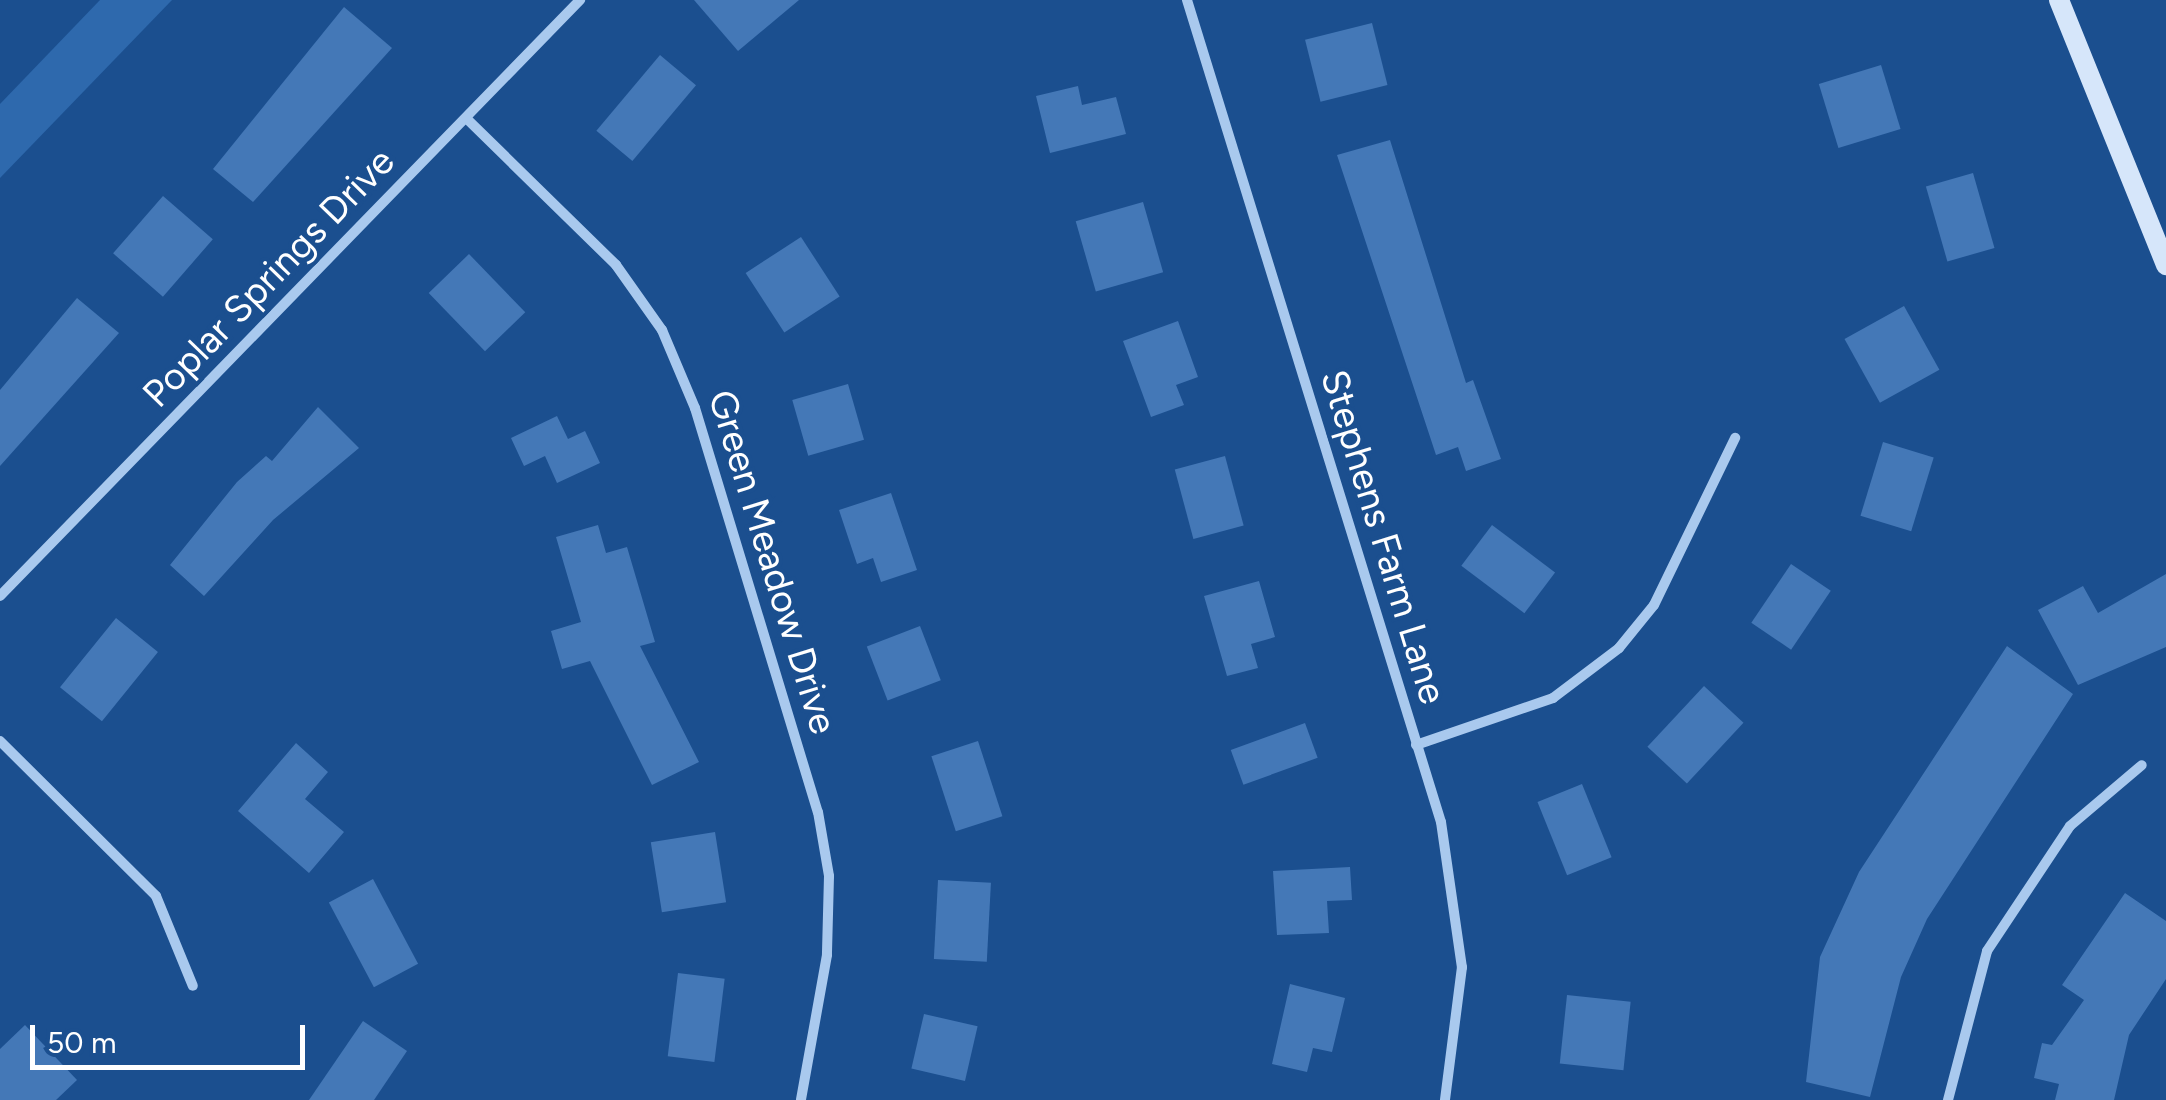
<!DOCTYPE html>
<style>
body{margin:0}
#map{position:relative;width:2166px;height:1100px;overflow:hidden;background:#1b4f8f;font-family:Figtree,sans-serif}
div>[style]{position:absolute}
.green>*{inset:0;background:#2e69ad}
.building>*{inset:0;background:#4478b7;transform-origin:0 0}
.street>*{height:10px;margin:-5px;padding:0 5px;transform-origin:5px;border-radius:5px;background:#a9c9ee}
.secondary>*{height:20px;margin:-10px;padding:0 10px;transform-origin:10px;border-radius:10px;background:#d6e6fa}
span{translate:-50% -50%;white-space:nowrap;text-align:center;line-height:1.15;-webkit-text-stroke:8px #1b4f8f;paint-order:stroke}
.street-label{font-size:38px;color:#fff}
.scale{position:absolute;left:30px;top:1025px;width:275px;height:45px;box-sizing:border-box;border:5px solid #fff;border-top:0;padding-left:12px;font-size:30px;line-height:35px;white-space:nowrap;color:#fff;-webkit-text-stroke:8px #1b4f8f;paint-order:stroke}
</style>
<div id="map">
<div class="green">
<div style="clip-path:polygon(100px 0,172px 0,0 178px,0 104px)"></div>
</div>
<div class="building">
<div style="clip-path:polygon(694px 0,799px 0,738px 51px)"></div>
<div style="clip-path:polygon(344px 7px,392px 48px,253px 202px,213px 169px)"></div>
<div style="left:1372px;top:23px;width:64px;height:69px;rotate:76deg"></div>
<div style="left:660px;top:55px;width:47px;height:99px;rotate:40deg"></div>
<div style="left:1881px;top:65px;width:67px;height:65px;rotate:73deg"></div>
<div style="clip-path:polygon(1078px 86px,1082px 105px,1116px 97px,1126px 134px,1050px 153px,1036px 96px)"></div>
<div style="clip-path:polygon(1390px 140px,1466px 383px,1473px 380px,1501px 459px,1466px 471px,1458px 447px,1436px 455px,1337px 155px)"></div>
<div style="left:1973px;top:173px;width:78px;height:49px;rotate:74deg"></div>
<div style="left:163px;top:196px;width:66px;height:76px;rotate:41deg"></div>
<div style="left:1143px;top:202px;width:73px;height:70px;rotate:74deg"></div>
<div style="left:801px;top:237px;width:71px;height:66px;rotate:57deg"></div>
<div style="left:469px;top:254px;width:81px;height:56px;rotate:46deg"></div>
<div style="clip-path:polygon(77px 298px,119px 333px,0 466px,0 390px)"></div>
<div style="left:1904px;top:306px;width:73px;height:68px;rotate:61deg"></div>
<div style="clip-path:polygon(1178px 321px,1198px 377px,1176px 385px,1184px 405px,1151px 417px,1123px 341px)"></div>
<div style="left:848px;top:384px;width:58px;height:58px;rotate:74deg"></div>
<div style="clip-path:polygon(318px 407px,359px 448px,273px 520px,204px 596px,170px 565px,237px 482px,266px 456px,272px 461px)"></div>
<div style="clip-path:polygon(557px 416px,568px 439px,585px 431px,600px 463px,557px 483px,545px 456px,524px 466px,511px 438px)"></div>
<div style="left:1883px;top:442px;width:53px;height:77px;rotate:17deg"></div>
<div style="left:1225px;top:456px;width:72px;height:52px;rotate:75deg"></div>
<div style="clip-path:polygon(891px 493px,917px 570px,881px 582px,873px 558px,857px 564px,839px 510px)"></div>
<div style="clip-path:polygon(598px 525px,606px 553px,627px 547px,655px 642px,640px 646px,699px 762px,652px 785px,590px 661px,562px 669px,551px 631px,581px 622px,556px 537px)"></div>
<div style="left:1492px;top:525px;width:79px;height:51px;rotate:37deg"></div>
<div style="left:1791px;top:564px;width:48px;height:71px;rotate:34deg"></div>
<div style="clip-path:polygon(2166px 574px,2166px 647px,2078px 685px,2038px 610px,2083px 586px,2098px 613px)"></div>
<div style="clip-path:polygon(1259px 581px,1275px 637px,1251px 644px,1258px 668px,1227px 676px,1204px 596px)"></div>
<div style="left:116px;top:618px;width:54px;height:89px;rotate:39deg"></div>
<div style="left:920px;top:626px;width:58px;height:57px;rotate:69deg"></div>
<div style="clip-path:polygon(2007px 646px,2073px 694px,1927px 919px,1901px 977px,1870px 1097px,1806px 1082px,1820px 957px,1859px 872px)"></div>
<div style="left:1704px;top:686px;width:54px;height:83px;rotate:43deg"></div>
<div style="left:1305px;top:723px;width:37px;height:79px;rotate:70deg"></div>
<div style="left:978px;top:741px;width:79px;height:49px;rotate:72deg"></div>
<div style="clip-path:polygon(296px 743px,328px 772px,305px 799px,344px 832px,309px 873px,238px 811px)"></div>
<div style="left:1582px;top:784px;width:79px;height:48px;rotate:68deg"></div>
<div style="left:715px;top:832px;width:71px;height:65px;rotate:81deg"></div>
<div style="clip-path:polygon(1350px 867px,1352px 900px,1327px 901px,1329px 933px,1277px 935px,1273px 871px)"></div>
<div style="left:373px;top:879px;width:96px;height:50px;rotate:62deg"></div>
<div style="left:938px;top:880px;width:53px;height:79px;rotate:3deg"></div>
<div style="clip-path:polygon(2125px 893px,2166px 921px,2166px 979px,2129px 1035px,2114px 1100px,2055px 1100px,2059px 1084px,2034px 1078px,2042px 1043px,2052px 1045px,2084px 1000px,2062px 985px)"></div>
<div style="left:678px;top:973px;width:47px;height:84px;rotate:7deg"></div>
<div style="clip-path:polygon(1290px 984px,1345px 998px,1332px 1052px,1313px 1048px,1307px 1072px,1272px 1064px)"></div>
<div style="left:1567px;top:995px;width:64px;height:69px;rotate:6deg"></div>
<div style="left:924px;top:1014px;width:55px;height:56px;rotate:13deg"></div>
<div style="clip-path:polygon(363px 1021px,407px 1051px,374px 1100px,309px 1100px)"></div>
<div style="clip-path:polygon(25px 1025px,77px 1080px,56px 1100px,0 1100px,0 1049px)"></div>
</div>
<div class="street">
<div style="left:1187px;top:0;width:860px;rotate:72.83deg"></div>
<div style="left:1441px;top:822px;width:147px;rotate:81.8deg"></div>
<div style="left:1462px;top:967px;width:134px;rotate:97.3deg"></div>
<div style="left:466px;top:118px;width:210px;rotate:44.4deg"></div>
<div style="left:616px;top:265px;width:80px;rotate:54.7deg"></div>
<div style="left:662px;top:330px;width:85px;rotate:67.1deg"></div>
<div style="left:695px;top:408px;width:422px;rotate:73.1deg"></div>
<div style="left:818px;top:812px;width:65px;rotate:80.2deg"></div>
<div style="left:829px;top:876px;width:79px;rotate:91.5deg"></div>
<div style="left:827px;top:955px;width:147px;rotate:100.2deg"></div>
<div style="left:0;top:596px;width:832px;rotate:-45.78deg"></div>
<div style="left:0;top:741px;width:220px;rotate:44.8deg"></div>
<div style="left:156px;top:896px;width:97px;rotate:67.7deg"></div>
<div style="left:1416px;top:745px;width:145px;rotate:-18.9deg"></div>
<div style="left:1553px;top:698px;width:83px;rotate:-37.1deg"></div>
<div style="left:1619px;top:648px;width:55px;rotate:-50.9deg"></div>
<div style="left:1654px;top:605px;width:186px;rotate:-64.1deg"></div>
<div style="left:1948px;top:1100px;width:154px;rotate:-75.3deg"></div>
<div style="left:1987px;top:951px;width:150px;rotate:-56.4deg"></div>
<div style="left:2070px;top:826px;width:94px;rotate:-40.3deg"></div>
</div>
<div class="secondary">
<div style="left:2059px;top:0;width:286px;rotate:68deg"></div>
</div>
<div class="street-label">
<span style="left:269px;top:278px;rotate:-46deg">Poplar Springs Drive</span>
<span style="left:1383px;top:537px;rotate:73deg">Stephens Farm Lane</span>
<span style="left:772px;top:562px;rotate:73deg">Green Meadow Drive</span>
</div>
<div class="scale">50 m</div>
</div>
